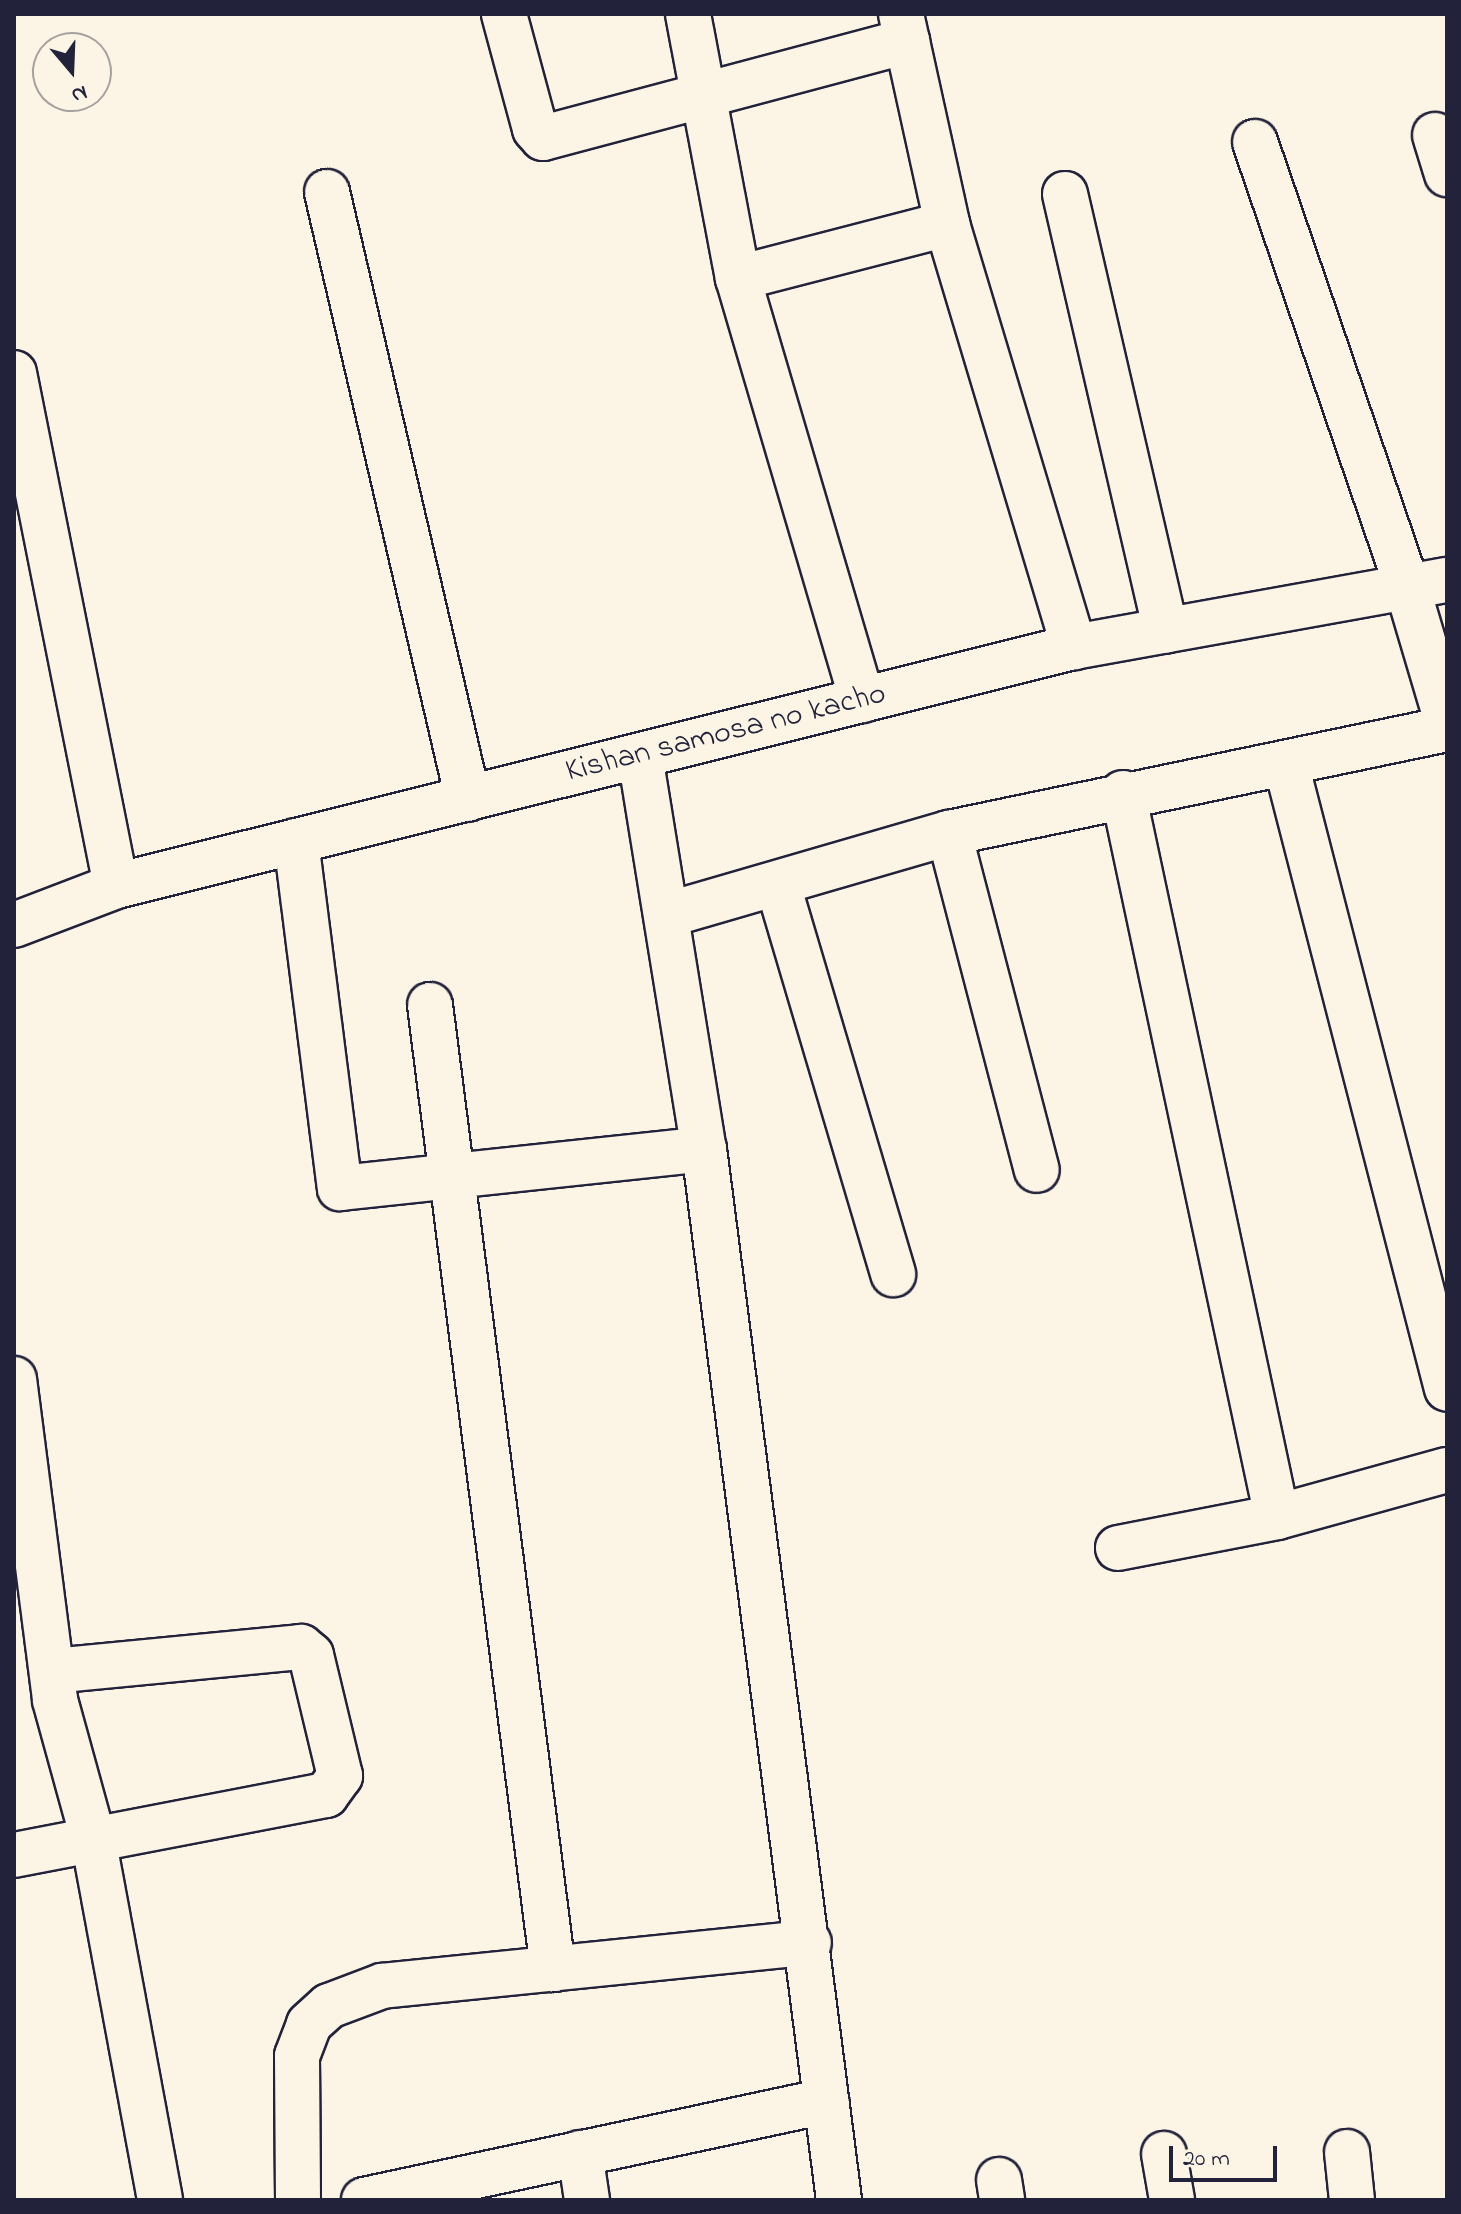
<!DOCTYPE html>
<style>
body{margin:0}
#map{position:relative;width:1461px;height:2214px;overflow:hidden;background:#fcf5e5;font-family:"Indie Flower",sans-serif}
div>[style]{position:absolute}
.roads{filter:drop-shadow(2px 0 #22223b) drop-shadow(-2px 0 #22223b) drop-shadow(0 2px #22223b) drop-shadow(0 -2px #22223b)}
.minor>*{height:44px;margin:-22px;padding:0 22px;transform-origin:22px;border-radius:22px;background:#fcf5e5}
span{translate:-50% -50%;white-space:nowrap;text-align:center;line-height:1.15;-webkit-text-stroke:6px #fcf5e5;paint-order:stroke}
.street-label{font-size:32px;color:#22223b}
.frame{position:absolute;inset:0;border:16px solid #22223b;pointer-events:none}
.north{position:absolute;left:32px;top:32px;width:80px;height:80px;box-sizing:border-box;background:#fcf5e5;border:2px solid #a5a1a1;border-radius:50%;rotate:161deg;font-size:22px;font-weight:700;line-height:32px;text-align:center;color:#22223b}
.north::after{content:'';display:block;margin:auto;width:28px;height:36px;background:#22223b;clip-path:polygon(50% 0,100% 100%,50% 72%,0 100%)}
.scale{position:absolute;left:1169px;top:2146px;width:108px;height:36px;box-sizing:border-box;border:4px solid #22223b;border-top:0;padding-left:10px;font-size:24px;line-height:28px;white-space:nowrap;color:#22223b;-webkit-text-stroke:6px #fcf5e5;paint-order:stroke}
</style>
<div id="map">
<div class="roads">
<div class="minor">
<div style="left:504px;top:14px;width:119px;rotate:74.9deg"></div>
<div style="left:535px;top:129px;width:12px;rotate:48deg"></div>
<div style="left:543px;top:138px;width:377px;rotate:-14.9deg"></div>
<div style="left:688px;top:14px;width:269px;rotate:79.3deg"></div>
<div style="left:738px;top:278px;width:440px;rotate:73.6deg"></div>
<div style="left:901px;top:14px;width:215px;rotate:77.6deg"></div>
<div style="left:947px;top:224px;width:442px;rotate:73.3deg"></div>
<div style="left:1435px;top:135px;width:41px;rotate:72.9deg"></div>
<div style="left:1255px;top:142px;width:473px;rotate:71.1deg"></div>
<div style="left:1408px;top:590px;width:138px;rotate:73.5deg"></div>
<div style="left:327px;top:192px;width:623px;rotate:76.92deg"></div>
<div style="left:1065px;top:194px;width:448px;rotate:77deg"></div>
<div style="left:738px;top:278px;width:216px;rotate:-14.5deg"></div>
<div style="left:14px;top:373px;width:523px;rotate:78.75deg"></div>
<div style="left:640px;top:756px;width:398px;rotate:80.8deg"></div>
<div style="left:704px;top:1149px;width:1060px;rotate:82.68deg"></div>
<div style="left:1286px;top:764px;width:645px;rotate:75.55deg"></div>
<div style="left:1123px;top:793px;width:740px;rotate:77.99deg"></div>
<div style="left:949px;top:833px;width:348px;rotate:75.4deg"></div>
<div style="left:296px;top:841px;width:350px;rotate:82.8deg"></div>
<div style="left:340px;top:1188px;width:366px;rotate:-6.1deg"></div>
<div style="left:778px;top:885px;width:406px;rotate:73.5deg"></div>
<div style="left:670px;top:914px;width:291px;rotate:-16.2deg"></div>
<div style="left:949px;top:833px;width:509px;rotate:-11.8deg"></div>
<div style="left:14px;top:925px;width:109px;rotate:-20.9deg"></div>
<div style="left:116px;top:886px;width:987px;rotate:-14.01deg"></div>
<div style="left:1074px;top:647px;width:379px;rotate:-10.2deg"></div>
<div style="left:430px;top:1005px;width:972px;rotate:82.73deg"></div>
<div style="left:14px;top:1379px;width:324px;rotate:82.7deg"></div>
<div style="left:55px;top:1700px;width:143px;rotate:74.6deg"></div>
<div style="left:93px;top:1838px;width:368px;rotate:79.5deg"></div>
<div style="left:1118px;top:1548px;width:162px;rotate:-11deg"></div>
<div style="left:1277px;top:1517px;width:176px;rotate:-15.5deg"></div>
<div style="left:14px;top:1855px;width:318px;rotate:-10.9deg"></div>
<div style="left:326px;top:1795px;width:24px;rotate:-54deg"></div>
<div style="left:340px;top:1776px;width:124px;rotate:-103.5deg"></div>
<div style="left:311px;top:1655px;width:13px;rotate:-141deg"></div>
<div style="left:301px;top:1647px;width:250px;rotate:174.5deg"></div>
<div style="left:1347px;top:2152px;width:48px;rotate:84.1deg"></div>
<div style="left:580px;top:2153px;width:48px;rotate:81.5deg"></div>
<div style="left:1164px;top:2154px;width:47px;rotate:80.1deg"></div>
<div style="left:999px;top:2180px;width:20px;rotate:81deg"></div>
<div style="left:298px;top:2200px;width:144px;rotate:-90.4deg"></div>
<div style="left:297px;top:2056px;width:34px;rotate:-69deg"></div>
<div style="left:309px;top:2024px;width:27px;rotate:-42deg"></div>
<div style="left:329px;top:2006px;width:57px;rotate:-20.7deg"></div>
<div style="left:382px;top:1986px;width:429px;rotate:-5.8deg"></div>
<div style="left:364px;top:2200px;width:473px;rotate:-12.1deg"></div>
</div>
</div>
<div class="street-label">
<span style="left:726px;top:734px;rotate:-14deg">Kishan samosa no kacho</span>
</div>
<div class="frame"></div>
<div class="north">N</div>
<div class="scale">20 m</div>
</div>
